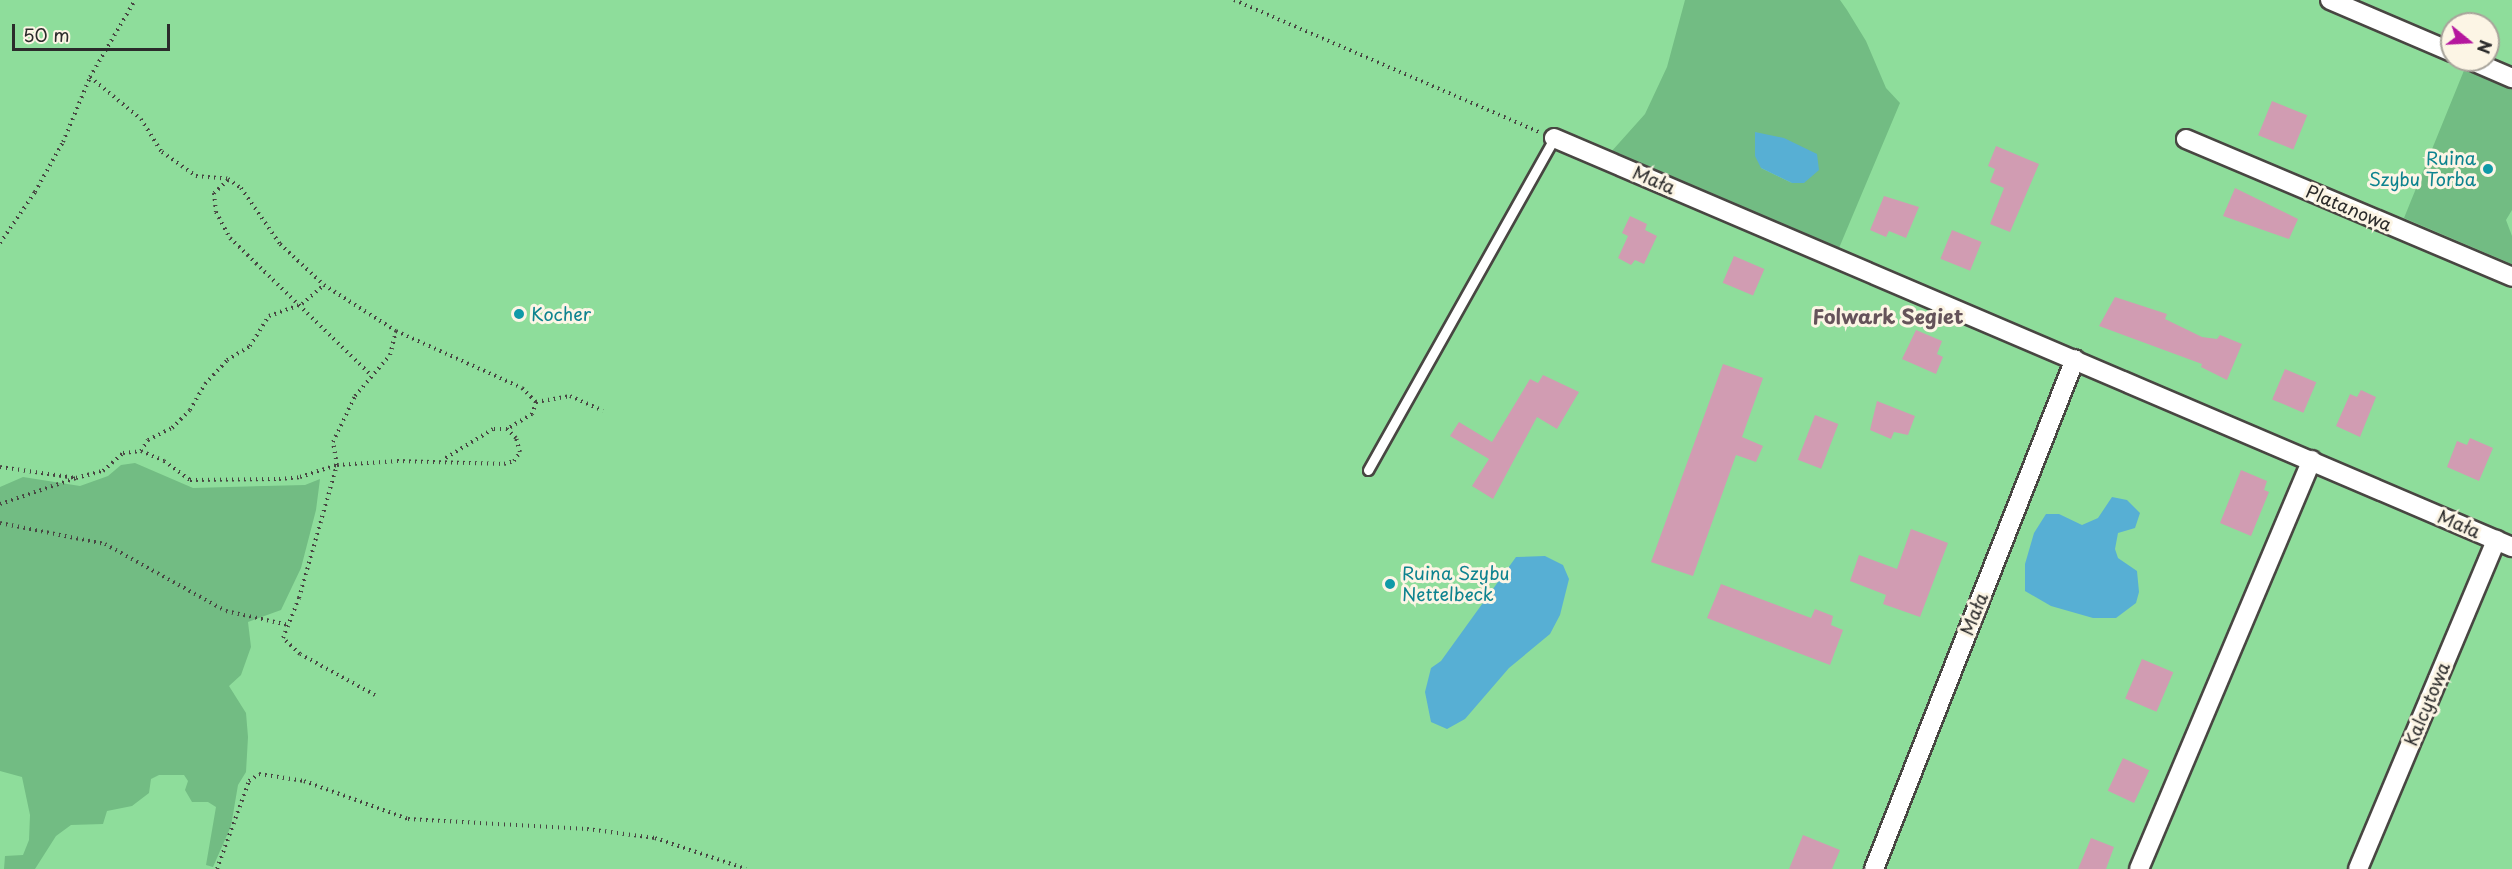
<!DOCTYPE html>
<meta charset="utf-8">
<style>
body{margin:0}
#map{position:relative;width:2512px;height:869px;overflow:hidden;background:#e9e2c1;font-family:"Playpen Sans",sans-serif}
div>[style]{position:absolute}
.green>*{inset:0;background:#8edd9b}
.forest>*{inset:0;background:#72bc83}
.water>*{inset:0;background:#57afd4}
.building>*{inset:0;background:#d19cb2;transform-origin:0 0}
.path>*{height:4px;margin-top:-2px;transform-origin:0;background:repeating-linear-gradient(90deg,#484642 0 1.5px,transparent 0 6px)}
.roads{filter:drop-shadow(2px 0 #484642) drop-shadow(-2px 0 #484642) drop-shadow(0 2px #484642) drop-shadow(0 -2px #484642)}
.lane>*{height:9px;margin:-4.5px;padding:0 4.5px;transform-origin:4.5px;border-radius:4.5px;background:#fff}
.street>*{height:18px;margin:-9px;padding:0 9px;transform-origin:9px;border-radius:9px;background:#fff}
.dots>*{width:16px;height:16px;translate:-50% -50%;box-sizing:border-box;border:3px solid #fcf5e5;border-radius:50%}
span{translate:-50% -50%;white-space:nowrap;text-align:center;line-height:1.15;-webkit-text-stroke:6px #fcf5e5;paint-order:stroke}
.culture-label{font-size:18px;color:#0d838f}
.right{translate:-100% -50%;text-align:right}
.left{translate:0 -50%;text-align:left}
.street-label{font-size:18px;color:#2b2b2b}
.neighbourhood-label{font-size:20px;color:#65535a;font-weight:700}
.north{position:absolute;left:2440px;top:12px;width:60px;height:60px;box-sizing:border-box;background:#fcf5e5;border:2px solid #a8a49b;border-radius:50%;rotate:108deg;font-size:16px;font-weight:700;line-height:24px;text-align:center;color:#2b2b2b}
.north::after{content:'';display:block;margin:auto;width:21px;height:27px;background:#b5179e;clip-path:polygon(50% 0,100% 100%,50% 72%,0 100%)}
.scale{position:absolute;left:12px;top:24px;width:158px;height:27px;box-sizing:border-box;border:3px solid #2b2b2b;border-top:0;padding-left:8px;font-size:18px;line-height:21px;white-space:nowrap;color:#2b2b2b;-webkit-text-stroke:4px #fcf5e5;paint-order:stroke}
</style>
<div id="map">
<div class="green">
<div style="clip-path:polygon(evenodd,0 0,2512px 0,2512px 869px,0 869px,0 0,2452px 24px,2488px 24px,2488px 60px,2452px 60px,2452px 24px)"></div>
</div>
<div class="forest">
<div style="clip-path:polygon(evenodd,1685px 0,1840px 0,1847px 10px,1866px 41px,1886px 88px,1900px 103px,1839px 248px,1611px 152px,1645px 114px,1667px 67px,1685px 0,1756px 132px,1792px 183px,1761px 168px,1756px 132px)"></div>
<div style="clip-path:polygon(2465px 68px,2512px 88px,2512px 210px,2506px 220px,2512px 236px,2512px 264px,2404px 218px)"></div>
<div style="clip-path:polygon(135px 463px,193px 488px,305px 485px,320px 479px,316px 510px,301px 568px,281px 610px,248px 622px,251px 647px,241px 675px,229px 686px,246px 713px,248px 737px,246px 772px,238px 785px,231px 826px,213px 867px,206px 865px,216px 807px,208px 802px,192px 802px,185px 790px,188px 781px,184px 775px,159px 775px,151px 779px,149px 793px,132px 806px,107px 811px,103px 824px,71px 825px,56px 836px,35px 869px,4px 869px,5px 856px,23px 855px,29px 840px,30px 815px,22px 777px,0 771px,0 487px,23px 477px,80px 486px,108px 476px,121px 465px)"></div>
</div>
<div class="water">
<div style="clip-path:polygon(1755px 132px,1784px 138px,1817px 154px,1819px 170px,1804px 183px,1792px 183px,1761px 168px,1755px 156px)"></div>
<div style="clip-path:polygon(2112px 497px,2127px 500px,2140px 513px,2135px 528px,2118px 533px,2115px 549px,2118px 558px,2137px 571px,2139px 592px,2136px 603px,2116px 618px,2093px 618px,2051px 606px,2025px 591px,2025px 564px,2034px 533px,2046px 514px,2059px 514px,2082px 525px,2098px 518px)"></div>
<div style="clip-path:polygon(1545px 556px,1563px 565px,1569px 579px,1560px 615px,1550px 634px,1509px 668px,1465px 719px,1447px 729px,1431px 722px,1425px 692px,1431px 668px,1441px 661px,1516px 557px)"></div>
</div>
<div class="building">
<div style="left:2272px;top:101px;width:38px;height:37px;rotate:22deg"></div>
<div style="clip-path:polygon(1996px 146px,2039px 164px,2010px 232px,1990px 224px,2004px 188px,1990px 182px,1995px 169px,1988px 166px)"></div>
<div style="clip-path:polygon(2235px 188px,2298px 219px,2289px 239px,2223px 216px)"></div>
<div style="clip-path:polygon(1884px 196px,1919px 207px,1906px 238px,1889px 231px,1886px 237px,1870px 230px)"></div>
<div style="clip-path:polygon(1630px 216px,1647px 224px,1645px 230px,1657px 236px,1644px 264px,1635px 260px,1631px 265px,1618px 258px,1628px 236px,1622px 233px)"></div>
<div style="left:1952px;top:230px;width:32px;height:31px;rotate:22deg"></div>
<div style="left:1734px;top:256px;width:33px;height:29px;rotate:23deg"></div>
<div style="clip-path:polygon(2115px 297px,2167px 314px,2165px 319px,2202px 337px,2217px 339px,2220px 335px,2242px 344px,2227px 380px,2201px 367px,2202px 364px,2099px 326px)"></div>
<div style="clip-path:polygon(1916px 330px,1942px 341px,1937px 354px,1943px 357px,1936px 374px,1902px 359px)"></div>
<div style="clip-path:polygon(1723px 364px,1763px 378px,1742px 437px,1763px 446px,1756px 462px,1736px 455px,1693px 576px,1651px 562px)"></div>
<div style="left:2285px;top:369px;width:34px;height:33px;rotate:23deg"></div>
<div style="clip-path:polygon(1543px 375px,1579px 392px,1557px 429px,1537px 417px,1493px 499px,1472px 486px,1489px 459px,1450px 436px,1459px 422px,1492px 442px,1530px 379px,1538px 383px)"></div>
<div style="clip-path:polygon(2361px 390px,2376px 397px,2360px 437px,2336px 426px,2350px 394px,2357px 397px)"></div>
<div style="clip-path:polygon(1877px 401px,1915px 416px,1908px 435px,1894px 432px,1891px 439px,1870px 430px)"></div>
<div style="left:1815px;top:415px;width:25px;height:48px;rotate:21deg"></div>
<div style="clip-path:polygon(2470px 438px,2493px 448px,2479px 481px,2447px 467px,2457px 441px,2467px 445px)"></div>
<div style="clip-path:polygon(2241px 470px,2267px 481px,2264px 490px,2269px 492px,2251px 536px,2220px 523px)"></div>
<div style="clip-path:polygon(1911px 529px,1948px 543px,1920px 617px,1883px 604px,1886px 595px,1850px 581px,1859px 555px,1897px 569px)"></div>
<div style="clip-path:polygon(1721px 584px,1811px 618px,1815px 609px,1833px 616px,1831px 625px,1843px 630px,1830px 665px,1707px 618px)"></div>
<div style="left:2142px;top:659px;width:34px;height:43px;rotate:23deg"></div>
<div style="left:2123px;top:758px;width:29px;height:36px;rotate:25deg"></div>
<div style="clip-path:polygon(1803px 835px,1840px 850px,1832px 869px,1789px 869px)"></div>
<div style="clip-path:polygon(2091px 838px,2114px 847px,2106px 869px,2078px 869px)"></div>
</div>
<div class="path">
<div style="left:1234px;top:0;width:332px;rotate:23.4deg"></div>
<div style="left:90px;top:77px;width:66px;rotate:39.5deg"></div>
<div style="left:141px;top:119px;width:39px;rotate:58deg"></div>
<div style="left:162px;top:152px;width:42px;rotate:35.2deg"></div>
<div style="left:196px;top:176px;width:32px;rotate:5deg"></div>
<div style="left:228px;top:179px;width:16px;rotate:35deg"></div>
<div style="left:241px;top:188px;width:68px;rotate:55.1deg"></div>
<div style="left:280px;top:244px;width:60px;rotate:43deg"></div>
<div style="left:324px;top:285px;width:85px;rotate:32.6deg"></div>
<div style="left:396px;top:331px;width:138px;rotate:24.3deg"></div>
<div style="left:522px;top:388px;width:20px;rotate:45deg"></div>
<div style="left:536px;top:402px;width:13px;rotate:108deg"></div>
<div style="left:532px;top:414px;width:29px;rotate:149deg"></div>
<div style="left:228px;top:180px;width:19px;rotate:137deg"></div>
<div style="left:214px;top:193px;width:19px;rotate:84deg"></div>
<div style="left:216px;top:212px;width:30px;rotate:62deg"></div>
<div style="left:230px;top:238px;width:197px;rotate:44.2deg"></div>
<div style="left:0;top:243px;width:62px;rotate:-55.5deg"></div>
<div style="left:35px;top:192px;width:57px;rotate:-60.8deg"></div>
<div style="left:63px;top:142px;width:70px;rotate:-67.4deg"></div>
<div style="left:90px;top:77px;width:89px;rotate:-59.7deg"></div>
<div style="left:536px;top:402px;width:35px;rotate:-10deg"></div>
<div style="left:570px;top:396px;width:36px;rotate:24deg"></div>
<div style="left:141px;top:451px;width:13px;rotate:-58deg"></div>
<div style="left:148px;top:440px;width:27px;rotate:-27deg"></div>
<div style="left:172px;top:428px;width:25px;rotate:-45deg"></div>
<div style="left:190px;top:410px;width:30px;rotate:-60deg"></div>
<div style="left:205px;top:384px;width:33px;rotate:-47deg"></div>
<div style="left:227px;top:360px;width:27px;rotate:-31deg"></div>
<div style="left:250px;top:346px;width:36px;rotate:-58deg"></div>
<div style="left:269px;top:316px;width:35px;rotate:-20deg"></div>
<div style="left:302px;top:304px;width:29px;rotate:-41deg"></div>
<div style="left:0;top:467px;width:77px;rotate:8.2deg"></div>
<div style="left:76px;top:478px;width:28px;rotate:-15deg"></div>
<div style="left:103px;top:471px;width:27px;rotate:-42deg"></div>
<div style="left:123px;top:453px;width:18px;rotate:-6deg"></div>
<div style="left:141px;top:451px;width:25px;rotate:23deg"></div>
<div style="left:164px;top:461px;width:32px;rotate:36deg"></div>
<div style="left:190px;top:480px;width:89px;rotate:-0.6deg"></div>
<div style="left:279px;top:479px;width:21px;rotate:-5deg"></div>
<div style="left:300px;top:477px;width:39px;rotate:-18deg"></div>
<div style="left:337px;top:465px;width:60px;rotate:-3.8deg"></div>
<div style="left:397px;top:461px;width:107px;rotate:1.6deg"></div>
<div style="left:504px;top:464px;width:10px;rotate:-17deg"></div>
<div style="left:514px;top:461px;width:11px;rotate:-56deg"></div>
<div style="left:520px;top:452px;width:15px;rotate:-106deg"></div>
<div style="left:516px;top:438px;width:13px;rotate:-135deg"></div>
<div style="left:507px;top:429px;width:14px;rotate:180deg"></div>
<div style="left:493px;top:429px;width:57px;rotate:148.5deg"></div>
<div style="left:0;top:504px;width:80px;rotate:-18.9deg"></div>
<div style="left:0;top:523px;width:107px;rotate:11.3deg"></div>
<div style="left:105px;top:544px;width:138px;rotate:29deg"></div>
<div style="left:226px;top:611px;width:64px;rotate:12.7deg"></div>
<div style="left:375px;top:695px;width:85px;rotate:-151.3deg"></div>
<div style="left:300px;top:654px;width:23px;rotate:-137deg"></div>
<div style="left:283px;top:638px;width:43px;rotate:-68.2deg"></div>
<div style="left:299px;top:598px;width:138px;rotate:-74.1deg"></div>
<div style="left:337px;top:465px;width:23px;rotate:-100deg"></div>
<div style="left:333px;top:442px;width:51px;rotate:-64.4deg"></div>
<div style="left:355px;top:396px;width:54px;rotate:-49.5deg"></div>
<div style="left:390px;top:355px;width:25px;rotate:-76deg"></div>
<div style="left:217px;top:869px;width:94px;rotate:-70deg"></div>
<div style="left:249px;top:781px;width:12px;rotate:-35deg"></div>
<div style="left:259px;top:774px;width:46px;rotate:8.8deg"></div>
<div style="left:304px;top:781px;width:111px;rotate:20.1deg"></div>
<div style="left:408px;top:819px;width:179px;rotate:3.2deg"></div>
<div style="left:587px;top:829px;width:69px;rotate:7.5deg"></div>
<div style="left:655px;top:838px;width:96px;rotate:18.8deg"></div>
</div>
<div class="roads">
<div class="lane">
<div style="left:1368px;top:470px;width:381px;rotate:-60.7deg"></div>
</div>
<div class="street">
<div style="left:2330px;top:0;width:133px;rotate:23.1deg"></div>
<div style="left:2470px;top:60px;width:46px;rotate:23.2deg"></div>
<div style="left:1554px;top:138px;width:1042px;rotate:23.12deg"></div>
<div style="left:2186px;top:139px;width:354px;rotate:22.9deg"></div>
<div style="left:1874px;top:869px;width:548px;rotate:-68.49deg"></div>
<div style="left:2139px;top:869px;width:444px;rotate:-67.1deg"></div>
<div style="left:2358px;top:869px;width:357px;rotate:-67.2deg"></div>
</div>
</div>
<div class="dots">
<div style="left:2488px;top:169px;background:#0f9aa8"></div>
<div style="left:519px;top:314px;background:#0f9aa8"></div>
<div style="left:1390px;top:584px;background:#0f9aa8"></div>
</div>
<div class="culture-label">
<span class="right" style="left:2476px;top:169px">Ruina<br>Szybu Torba</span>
<span class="left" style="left:531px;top:314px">Kocher</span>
<span class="left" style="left:1402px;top:584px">Ruina Szybu<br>Nettelbeck</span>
</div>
<div class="street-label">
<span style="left:1654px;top:180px;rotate:23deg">Mała</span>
<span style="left:2349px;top:208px;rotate:23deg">Platanowa</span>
<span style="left:2459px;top:524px;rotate:23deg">Mała</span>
<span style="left:1974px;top:614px;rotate:-68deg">Mała</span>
<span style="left:2427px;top:704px;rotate:-67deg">Kalcytowa</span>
</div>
<div class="neighbourhood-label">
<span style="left:1888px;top:316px">Folwark Segiet</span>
</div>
<div class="north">N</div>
<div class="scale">50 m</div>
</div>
